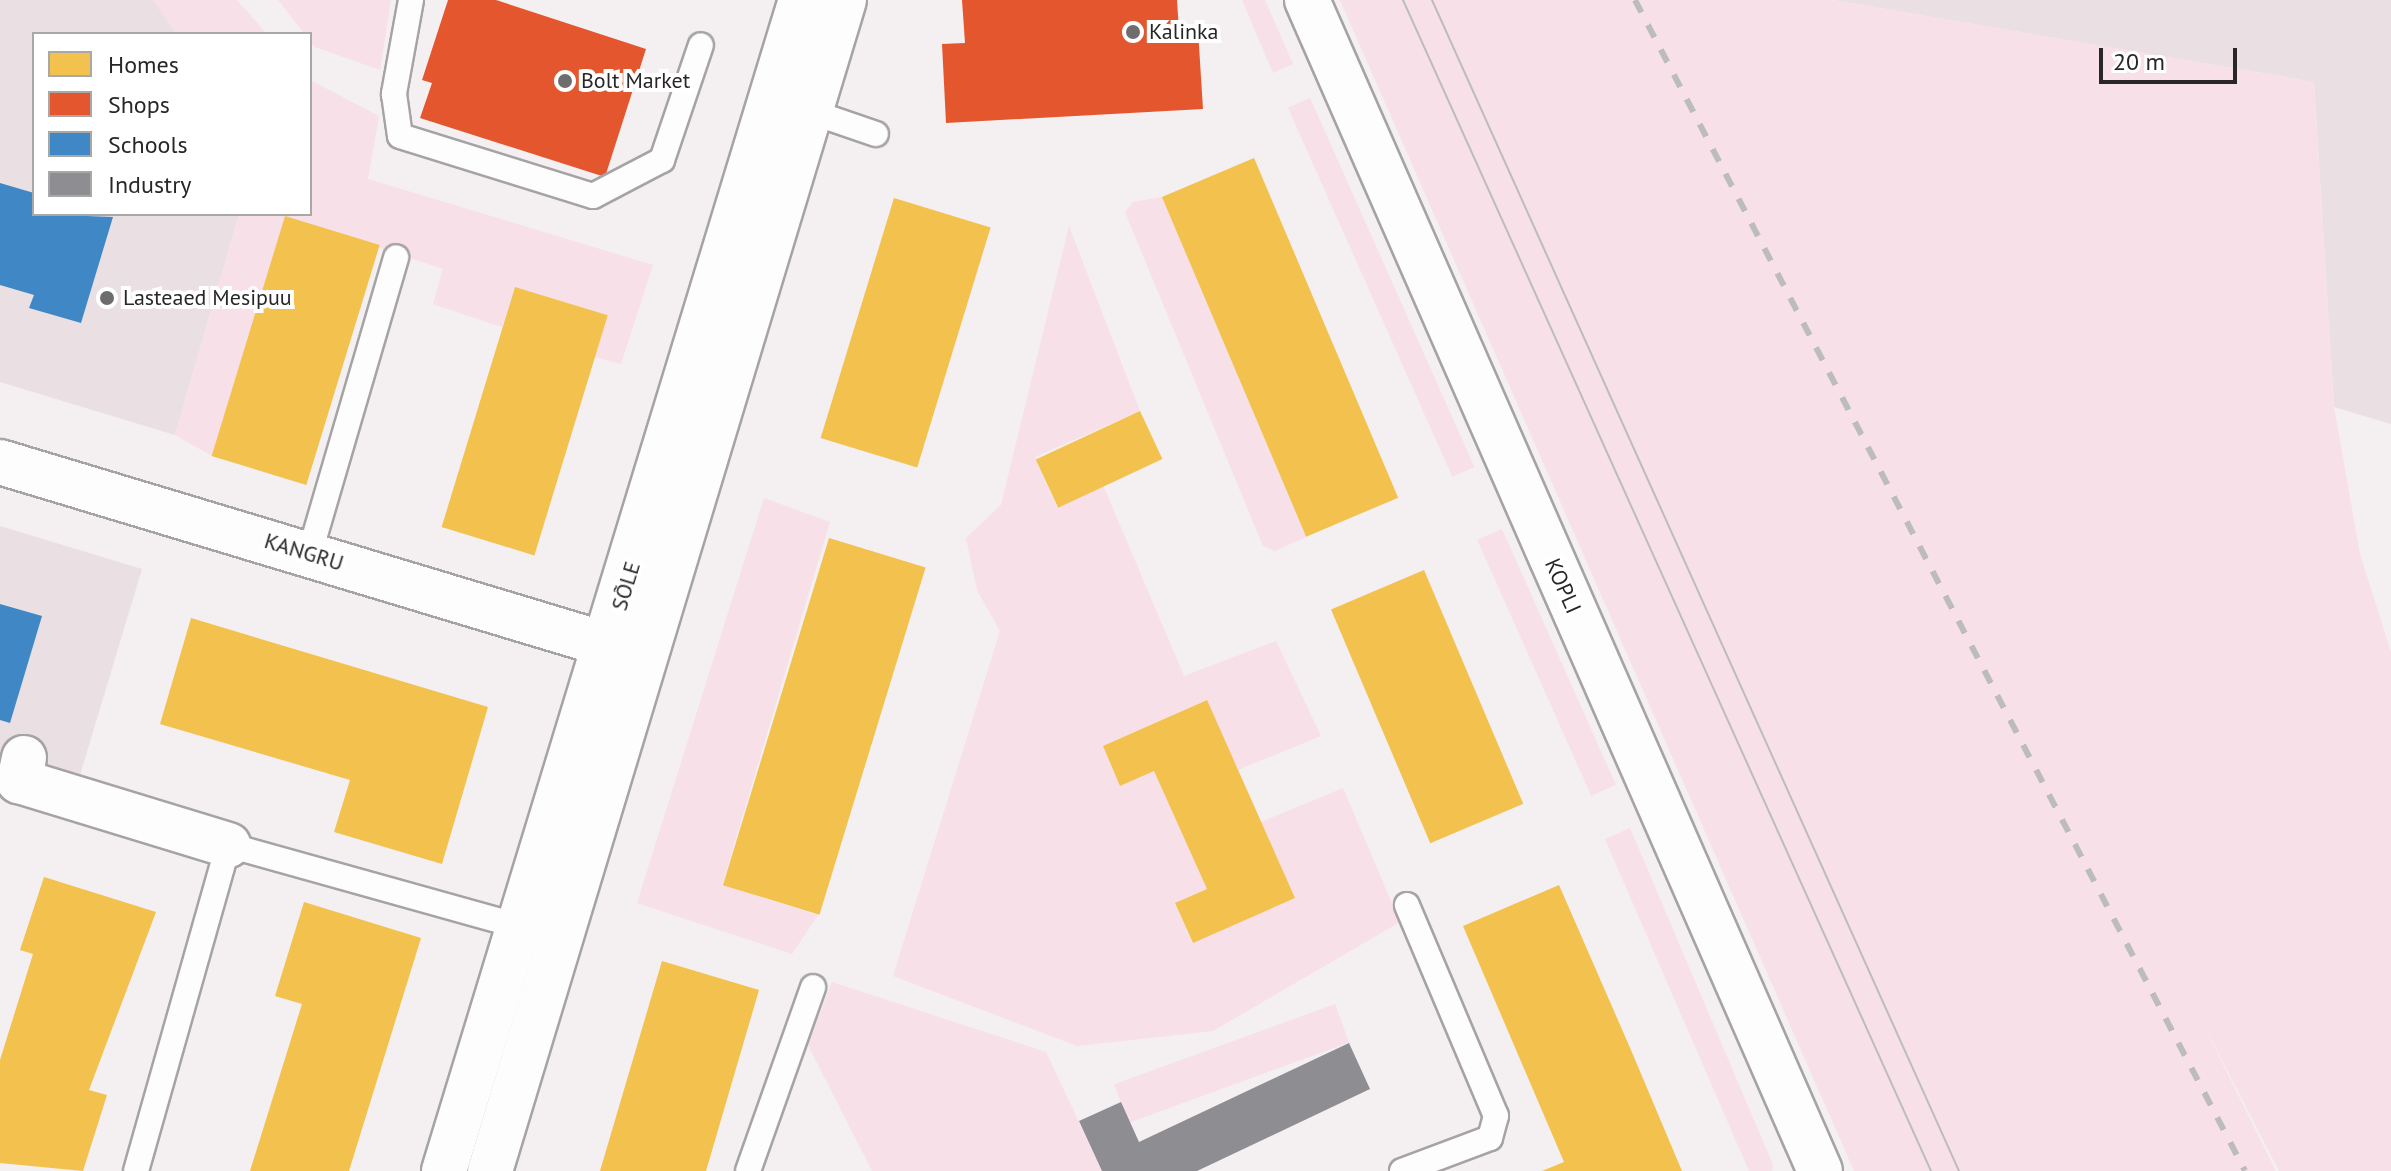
<!DOCTYPE html>
<meta charset="utf-8">
<style>
body{margin:0}
#map{position:relative;width:2391px;height:1171px;overflow:hidden;background:#f4eff1;font-family:"PT Sans",sans-serif}
div>[style]{position:absolute}
.built>*{inset:0;background:#eadfe2}
.green>*{inset:0;background:#f7e0e7;transform-origin:0 0}
.homes>*{inset:0;background:#f2c14e;transform-origin:0 0}
.shops>*{inset:0;background:#e4572e}
.schools>*{inset:0;background:#3f88c5}
.industry>*{inset:0;background:#8d8d92}
.roads{filter:drop-shadow(2px 0 #a6a3a5) drop-shadow(-2px 0 #a6a3a5) drop-shadow(0 2px #a6a3a5) drop-shadow(0 -2px #a6a3a5)}
.lane>*{height:24px;margin:-12px;padding:0 12px;transform-origin:12px;border-radius:12px;background:#fdfdfd}
.street>*{height:44px;margin:-22px;padding:0 22px;transform-origin:22px;border-radius:22px;background:#fdfdfd}
.secondary>*{height:44px;margin:-22px;padding:0 22px;transform-origin:22px;border-radius:22px;background:#fdfdfd}
.tram>*{height:2px;margin:-1px;padding:0 1px;transform-origin:1px;border-radius:1px;background:#bdbcbc}
.rail>*{height:6px;margin-top:-3px;transform-origin:0;background:repeating-linear-gradient(90deg,#bdbcbc 0 14px,transparent 0 28px)}
.dots>*{width:22px;height:22px;translate:-50% -50%;box-sizing:border-box;border:4px solid #fff;border-radius:50%}
span{translate:-50% -50%;white-space:nowrap;text-align:center;line-height:1.15;-webkit-text-stroke:8px #fff;paint-order:stroke}
.poi-label{font-size:22px;color:#282626}
.left{translate:0 -50%;text-align:left}
.street-label{font-size:22px;color:#282626}
.legend{position:absolute;left:32px;top:32px;width:280px;height:184px;box-sizing:border-box;background:#fff;border:2px solid #a9a8a8;margin:0;padding:10px 14px;list-style:none;font-size:24px;color:#282626}
.legend li{display:flex;align-items:center;gap:16px;height:40px}
.legend b{width:40px;border:2px solid #a9a8a8}
.scale{position:absolute;left:2099px;top:48px;width:138px;height:36px;box-sizing:border-box;border:4px solid #282626;border-top:0;padding-left:10px;font-size:24px;line-height:28px;white-space:nowrap;color:#282626;-webkit-text-stroke:6px #fff;paint-order:stroke}
</style>
<div id="map">
<div class="built">
<div style="clip-path:polygon(0 0,153px 0,177px 34px,34px 34px,34px 214px,239px 214px,175px 435px,0 382px)"></div>
<div style="clip-path:polygon(1832px 0,2391px 0,2391px 424px,2334px 407px,2314px 82px)"></div>
<div style="clip-path:polygon(0 526px,142px 569px,80px 775px,8px 754px,0 781px)"></div>
</div>
<div class="green">
<div style="clip-path:polygon(153px 0,237px 0,267px 34px,177px 34px)"></div>
<div style="clip-path:polygon(278px 0,391px 0,380px 70px,315px 47px)"></div>
<div style="clip-path:polygon(1242px 0,1265px 0,1293px 64px,1273px 73px)"></div>
<div style="clip-path:polygon(1340px 0,1832px 0,2314px 82px,2334px 407px,2360px 554px,2391px 652px,2391px 1171px,2279px 1171px,2193px 1004px,2276px 1171px,1854px 1171px)"></div>
<div style="clip-path:polygon(310px 80px,379px 116px,368px 179px,653px 265px,621px 364px,595px 357px,607px 315px,515px 287px,502px 327px,433px 304px,443px 269px,285px 216px,212px 456px,175px 435px,239px 214px,310px 214px)"></div>
<div style="left:1310px;top:98px;width:404px;height:24px;rotate:66deg"></div>
<div style="clip-path:polygon(1162px 197px,1306px 537px,1275px 551px,1263px 546px,1125px 212px,1133px 202px)"></div>
<div style="clip-path:polygon(1069px 226px,1140px 411px,1035px 457px,1056px 506px,1103px 485px,1184px 676px,1276px 641px,1321px 736px,1238px 770px,1206px 700px,1103px 746px,1120px 786px,1154px 771px,1207px 889px,1175px 903px,1192px 943px,1295px 898px,1261px 822px,1343px 788px,1400px 922px,1213px 1031px,1077px 1046px,893px 976px,1000px 631px,977px 590px,966px 538px,1001px 505px)"></div>
<div style="clip-path:polygon(764px 498px,830px 522px,722px 885px,818px 915px,792px 954px,637px 903px)"></div>
<div style="left:1502px;top:529px;width:280px;height:27px;rotate:66deg"></div>
<div style="clip-path:polygon(1630px 828px,1773px 1165px,1772px 1171px,1749px 1171px,1605px 839px)"></div>
<div style="clip-path:polygon(832px 982px,1046px 1052px,1102px 1171px,872px 1171px,808px 1045px)"></div>
<div style="left:1335px;top:1004px;width:41px;height:235px;rotate:70deg"></div>
</div>
<div class="homes">
<div style="left:1254px;top:158px;width:369px;height:100px;rotate:67deg"></div>
<div style="left:894px;top:198px;width:101px;height:251px;rotate:17deg"></div>
<div style="left:285px;top:216px;width:99px;height:251px;rotate:17deg"></div>
<div style="left:515px;top:287px;width:97px;height:251px;rotate:17deg"></div>
<div style="left:1140px;top:411px;width:53px;height:115px;rotate:65deg"></div>
<div style="left:829px;top:538px;width:101px;height:363px;rotate:17deg"></div>
<div style="left:1424px;top:570px;width:254px;height:101px;rotate:67deg"></div>
<div style="clip-path:polygon(191px 618px,488px 707px,442px 864px,334px 832px,350px 780px,160px 724px)"></div>
<div style="clip-path:polygon(1207px 700px,1295px 898px,1193px 943px,1175px 903px,1207px 889px,1154px 771px,1120px 786px,1103px 746px)"></div>
<div style="clip-path:polygon(44px 877px,156px 912px,89px 1090px,107px 1095px,83px 1171px,0 1163px,0 1060px,33px 954px,20px 950px)"></div>
<div style="clip-path:polygon(1559px 885px,1631px 1050px,1682px 1171px,1542px 1171px,1564px 1162px,1463px 926px)"></div>
<div style="clip-path:polygon(304px 902px,421px 938px,349px 1171px,250px 1171px,302px 1004px,275px 996px)"></div>
<div style="clip-path:polygon(662px 961px,759px 990px,706px 1171px,600px 1171px)"></div>
</div>
<div class="shops">
<div style="clip-path:polygon(448px 0,496px 0,646px 49px,605px 177px,420px 118px,432px 83px,422px 80px)"></div>
<div style="clip-path:polygon(962px 0,1177px 0,1179px 31px,1198px 30px,1203px 109px,946px 123px,942px 44px,965px 43px)"></div>
</div>
<div class="schools">
<div style="clip-path:polygon(0 183px,34px 193px,34px 214px,113px 217px,81px 323px,29px 308px,34px 295px,0 285px)"></div>
<div style="clip-path:polygon(0 604px,42px 616px,10px 723px,0 720px)"></div>
</div>
<div class="industry">
<div style="clip-path:polygon(1349px 1043px,1370px 1089px,1197px 1171px,1102px 1171px,1079px 1121px,1121px 1102px,1139px 1142px)"></div>
</div>
<div class="roads">
<div class="lane">
<div style="left:411px;top:0;width:96px;rotate:100.3deg"></div>
<div style="left:394px;top:94px;width:42px;rotate:81.9deg"></div>
<div style="left:400px;top:136px;width:202px;rotate:17.3deg"></div>
<div style="left:593px;top:196px;width:78px;rotate:-27.6deg"></div>
<div style="left:662px;top:160px;width:121px;rotate:-71.3deg"></div>
<div style="left:803px;top:109px;width:77px;rotate:18.9deg"></div>
<div style="left:310px;top:552px;width:307px;rotate:-73.7deg"></div>
<div style="left:136px;top:1171px;width:339px;rotate:-74.2deg"></div>
<div style="left:228px;top:845px;width:301px;rotate:15.6deg"></div>
<div style="left:748px;top:1171px;width:195px;rotate:-70.5deg"></div>
<div style="left:1402px;top:1171px;width:94px;rotate:-20.6deg"></div>
<div style="left:1490px;top:1138px;width:23px;rotate:-75deg"></div>
<div style="left:1496px;top:1116px;width:229px;rotate:-112.9deg"></div>
</div>
<div class="street">
<div style="left:0;top:462px;width:669px;rotate:16.76deg"></div>
<div style="left:24px;top:758px;width:24px;rotate:102deg"></div>
<div style="left:19px;top:781px;width:219px;rotate:17deg"></div>
</div>
<div class="secondary">
<div style="left:1307px;top:0;width:1278px;rotate:66.34deg"></div>
<div style="left:444px;top:1171px;width:1224px;rotate:-73.05deg"></div>
<div style="left:490px;top:1171px;width:1223px;rotate:-73.18deg"></div>
</div>
</div>
<div class="tram">
<div style="left:1403px;top:0;width:1285px;rotate:65.73deg"></div>
<div style="left:1432px;top:0;width:1284px;rotate:65.77deg"></div>
</div>
<div class="rail">
<div style="left:1635px;top:0;width:1320px;rotate:62.48deg"></div>
</div>
<div class="dots">
<div style="left:1133px;top:32px;background:#6f6c6d"></div>
<div style="left:565px;top:81px;background:#6f6c6d"></div>
<div style="left:107px;top:298px;background:#6f6c6d"></div>
</div>
<div class="poi-label">
<span class="left" style="left:1149px;top:32px">Kalinka</span>
<span class="left" style="left:581px;top:81px">Bolt Market</span>
<span class="left" style="left:123px;top:298px">Lasteaed Mesipuu</span>
</div>
<div class="street-label">
<span style="left:304px;top:552px;rotate:17deg">KANGRU</span>
<span style="left:626px;top:586px;rotate:-73deg">SÕLE</span>
<span style="left:1563px;top:586px;rotate:66deg">KOPLI</span>
</div>
<ul class="legend">
<li><b style="height:22px;background:#f2c14e"></b>Homes</li>
<li><b style="height:22px;background:#e4572e"></b>Shops</li>
<li><b style="height:22px;background:#3f88c5"></b>Schools</li>
<li><b style="height:22px;background:#8d8d92"></b>Industry</li>
</ul>
<div class="scale">20 m</div>
</div>
